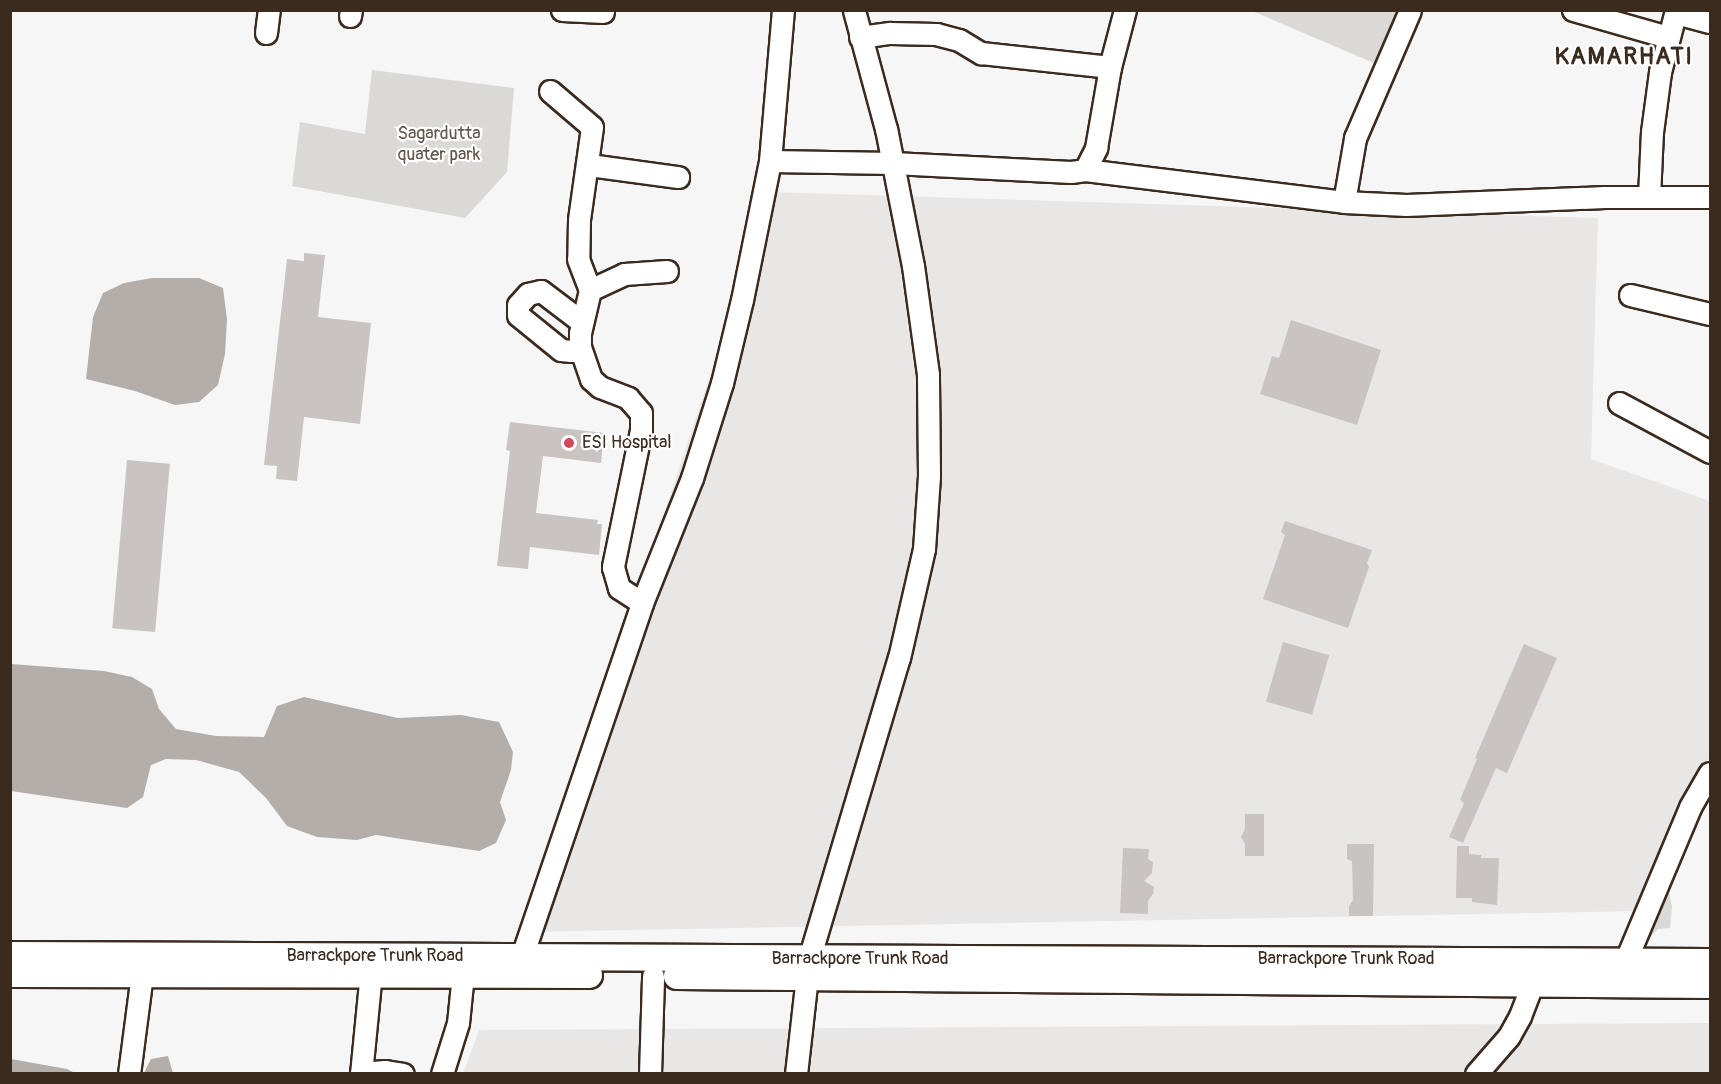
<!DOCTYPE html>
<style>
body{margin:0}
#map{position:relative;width:1721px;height:1084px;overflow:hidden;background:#f7f6f6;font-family:Pangolin,sans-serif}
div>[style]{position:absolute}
.built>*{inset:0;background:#e9e7e6}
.green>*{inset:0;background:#dbd9d6}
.water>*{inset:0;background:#b4aeaa}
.building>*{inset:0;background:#c9c3c1;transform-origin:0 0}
.roads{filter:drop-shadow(2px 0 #3b2a1e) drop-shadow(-2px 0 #3b2a1e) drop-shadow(0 2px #3b2a1e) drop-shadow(0 -2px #3b2a1e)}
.minor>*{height:21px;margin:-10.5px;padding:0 10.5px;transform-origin:10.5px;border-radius:10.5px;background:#fff}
.major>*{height:26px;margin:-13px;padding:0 13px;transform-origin:13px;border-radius:13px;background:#fff}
.dots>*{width:16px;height:16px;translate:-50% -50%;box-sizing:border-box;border:3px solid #fff;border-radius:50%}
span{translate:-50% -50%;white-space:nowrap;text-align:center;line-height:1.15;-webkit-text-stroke:4.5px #fff;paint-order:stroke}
.park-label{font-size:18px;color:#63564c}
.poi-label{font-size:18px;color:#3b2a1e}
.left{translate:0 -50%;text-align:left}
.street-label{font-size:18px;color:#3b2a1e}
.district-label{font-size:24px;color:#3b2a1e;font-weight:700;letter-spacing:1.5px}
.frame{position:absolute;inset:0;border:12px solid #3b2a1e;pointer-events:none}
</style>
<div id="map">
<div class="built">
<div style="clip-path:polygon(771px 192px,1598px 218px,1591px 459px,1710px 501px,1710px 756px,1641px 911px,525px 932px)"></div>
<div style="clip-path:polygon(1710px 1023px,1710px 1074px,463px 1074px,479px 1030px)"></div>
</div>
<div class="green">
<div style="clip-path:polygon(1252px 11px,1404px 11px,1381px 66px)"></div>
<div style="clip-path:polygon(372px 70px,514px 88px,507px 172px,465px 218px,292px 186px,300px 122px,365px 134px)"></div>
<div style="clip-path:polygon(1664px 865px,1672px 907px,1670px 928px,1658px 929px,1641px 947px)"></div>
</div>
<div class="water">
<div style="clip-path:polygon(152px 278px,199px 278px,223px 288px,227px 319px,225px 354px,218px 385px,199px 402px,175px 405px,135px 391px,86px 379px,93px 317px,103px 293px,124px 283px)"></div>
<div style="clip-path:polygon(11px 664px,104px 671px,132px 677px,152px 689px,159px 709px,176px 729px,216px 736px,264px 737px,277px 706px,304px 697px,398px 718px,461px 715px,499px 722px,513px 752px,511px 770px,500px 802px,506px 820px,496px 843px,479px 851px,376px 835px,357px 840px,317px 837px,287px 826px,266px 798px,239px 772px,196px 760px,166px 759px,151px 765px,143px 797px,127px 808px,11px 791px)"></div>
<div style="clip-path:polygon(168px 1056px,173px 1073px,144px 1073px,151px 1059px)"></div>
<div style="clip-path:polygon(11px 1059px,67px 1069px,75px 1073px,11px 1073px)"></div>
</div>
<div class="building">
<div style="clip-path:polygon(304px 253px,325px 255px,318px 317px,371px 323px,360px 424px,304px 417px,297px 481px,276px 479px,277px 466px,264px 465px,287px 259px,304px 261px)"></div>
<div style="clip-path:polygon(1291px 320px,1381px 350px,1357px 425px,1260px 394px,1272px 356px,1279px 358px)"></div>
<div style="clip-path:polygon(510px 422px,604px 433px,601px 463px,543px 456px,536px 513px,598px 520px,597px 524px,602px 524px,599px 555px,530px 547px,528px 569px,497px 566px,510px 451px,506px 450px)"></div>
<div style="left:127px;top:460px;width:43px;height:169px;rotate:5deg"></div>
<div style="clip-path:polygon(1285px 521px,1372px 550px,1367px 563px,1369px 567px,1348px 628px,1263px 599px,1285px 535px,1281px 532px)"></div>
<div style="left:1283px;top:642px;width:48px;height:62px;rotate:16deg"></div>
<div style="clip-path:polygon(1524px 644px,1557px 658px,1507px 773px,1496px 768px,1463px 843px,1449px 837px,1464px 803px,1460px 800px,1477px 759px,1475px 758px)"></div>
<div style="clip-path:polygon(1245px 814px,1264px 814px,1264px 856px,1245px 856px,1245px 844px,1241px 837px,1245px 829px)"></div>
<div style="clip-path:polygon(1347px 844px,1374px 844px,1373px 916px,1349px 916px,1349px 906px,1353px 900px,1352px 861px,1347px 859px)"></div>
<div style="clip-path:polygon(1457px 846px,1469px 846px,1469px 854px,1481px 855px,1481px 858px,1499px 858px,1497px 905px,1472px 902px,1472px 898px,1456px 898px)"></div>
<div style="clip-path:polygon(1123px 848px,1149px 849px,1148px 859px,1153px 862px,1152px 873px,1144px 881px,1154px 887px,1153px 894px,1148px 901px,1148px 914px,1120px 913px)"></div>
</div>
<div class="roads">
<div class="minor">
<div style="left:562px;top:10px;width:41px;rotate:2.8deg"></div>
<div style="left:1573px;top:10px;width:99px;rotate:15.9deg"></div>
<div style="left:1676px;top:13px;width:35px;rotate:15deg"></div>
<div style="left:350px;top:16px;width:6px;rotate:-81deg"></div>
<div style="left:266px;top:33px;width:23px;rotate:-83deg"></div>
<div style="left:860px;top:37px;width:30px;rotate:-8deg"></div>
<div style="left:890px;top:33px;width:46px;rotate:1.2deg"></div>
<div style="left:936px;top:34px;width:24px;rotate:15deg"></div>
<div style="left:959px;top:40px;width:26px;rotate:31deg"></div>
<div style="left:981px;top:53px;width:130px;rotate:6.2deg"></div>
<div style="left:550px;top:91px;width:55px;rotate:40.6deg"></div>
<div style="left:592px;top:127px;width:94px;rotate:98deg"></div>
<div style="left:579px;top:220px;width:39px;rotate:91deg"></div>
<div style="left:578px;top:259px;width:33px;rotate:69deg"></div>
<div style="left:590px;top:290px;width:44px;rotate:103.1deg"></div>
<div style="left:580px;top:333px;width:14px;rotate:90deg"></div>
<div style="left:580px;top:347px;width:34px;rotate:71deg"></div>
<div style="left:591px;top:379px;width:12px;rotate:42deg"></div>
<div style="left:600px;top:387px;width:30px;rotate:21deg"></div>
<div style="left:628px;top:398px;width:20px;rotate:49deg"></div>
<div style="left:641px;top:413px;width:17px;rotate:90deg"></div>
<div style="left:641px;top:430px;width:140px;rotate:101.6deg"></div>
<div style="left:613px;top:567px;width:22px;rotate:74deg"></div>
<div style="left:619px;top:588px;width:27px;rotate:33deg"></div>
<div style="left:770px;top:161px;width:123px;rotate:0.9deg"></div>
<div style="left:893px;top:163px;width:178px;rotate:2.9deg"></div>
<div style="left:1071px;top:172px;width:14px;rotate:-8deg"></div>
<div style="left:1085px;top:170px;width:25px;rotate:-63deg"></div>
<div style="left:1096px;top:148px;width:82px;rotate:-80.2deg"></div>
<div style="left:1110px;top:67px;width:59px;rotate:-75.3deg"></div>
<div style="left:589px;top:165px;width:90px;rotate:7.7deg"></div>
<div style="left:1085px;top:170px;width:261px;rotate:7deg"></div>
<div style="left:1344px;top:202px;width:62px;rotate:2.8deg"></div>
<div style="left:1406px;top:205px;width:199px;rotate:-2.3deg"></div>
<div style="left:1605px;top:197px;width:105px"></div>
<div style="left:1649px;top:197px;width:65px;rotate:-87.4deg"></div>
<div style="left:1652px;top:132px;width:61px;rotate:-82.4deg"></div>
<div style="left:1660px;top:72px;width:64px;rotate:-75.5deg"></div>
<div style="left:1344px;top:202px;width:65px;rotate:-80.2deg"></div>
<div style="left:1355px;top:138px;width:139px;rotate:-66.7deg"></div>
<div style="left:590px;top:290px;width:38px;rotate:-25deg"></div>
<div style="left:624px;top:274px;width:43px;rotate:-4deg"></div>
<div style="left:1630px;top:295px;width:82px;rotate:13.4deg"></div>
<div style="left:580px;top:347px;width:10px;rotate:156deg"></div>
<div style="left:571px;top:351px;width:10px;rotate:-174deg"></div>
<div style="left:561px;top:350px;width:55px;rotate:-140.9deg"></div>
<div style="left:518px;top:315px;width:10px;rotate:-90deg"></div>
<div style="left:518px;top:305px;width:15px;rotate:-48deg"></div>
<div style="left:528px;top:294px;width:13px;rotate:-13deg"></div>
<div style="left:541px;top:291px;width:51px;rotate:37.1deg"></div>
<div style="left:1619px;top:403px;width:103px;rotate:28.3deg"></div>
<div style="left:1625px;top:962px;width:168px;rotate:-67.2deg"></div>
<div style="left:1690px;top:807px;width:39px;rotate:-60deg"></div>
<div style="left:520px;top:972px;width:16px;rotate:-83deg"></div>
<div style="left:522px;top:956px;width:373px;rotate:-71.2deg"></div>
<div style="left:642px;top:603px;width:135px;rotate:-68.2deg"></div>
<div style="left:692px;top:478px;width:100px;rotate:-72.5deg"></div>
<div style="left:722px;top:383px;width:85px;rotate:-76.5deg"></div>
<div style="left:742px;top:300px;width:142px;rotate:-78.6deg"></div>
<div style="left:770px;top:161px;width:152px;rotate:-85.1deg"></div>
<div style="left:361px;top:1073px;width:24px;rotate:-5deg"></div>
<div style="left:385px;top:1071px;width:18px;rotate:9deg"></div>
<div style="left:129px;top:1074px;width:117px;rotate:-82.6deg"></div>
<div style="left:361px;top:1074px;width:114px;rotate:-84.4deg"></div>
<div style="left:442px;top:1074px;width:53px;rotate:-72.6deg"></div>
<div style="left:458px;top:1023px;width:49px;rotate:-84.2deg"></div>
<div style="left:650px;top:1074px;width:98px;rotate:-88.2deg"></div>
<div style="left:796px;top:1074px;width:116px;rotate:-83.6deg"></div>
<div style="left:809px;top:959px;width:314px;rotate:-73.4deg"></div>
<div style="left:899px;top:658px;width:112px;rotate:-77.1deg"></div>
<div style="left:924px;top:549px;width:74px;rotate:-86.1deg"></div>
<div style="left:929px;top:475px;width:101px;rotate:-90.6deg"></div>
<div style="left:928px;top:374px;width:109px;rotate:-97.9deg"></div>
<div style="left:913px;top:266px;width:140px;rotate:-101.1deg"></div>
<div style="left:886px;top:129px;width:123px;rotate:-105.1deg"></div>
<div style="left:1476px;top:1074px;width:50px;rotate:-49deg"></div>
<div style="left:1509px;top:1036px;width:23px;rotate:-61deg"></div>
<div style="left:1520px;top:1016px;width:33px;rotate:-69deg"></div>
<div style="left:1532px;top:985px;width:16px;rotate:-86deg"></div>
</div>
<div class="major">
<div style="left:10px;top:955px;width:1700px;rotate:0.24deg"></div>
<div style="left:10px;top:974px;width:579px;rotate:0.1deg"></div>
<div style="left:677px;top:976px;width:1033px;rotate:0.5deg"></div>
</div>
</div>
<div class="dots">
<div style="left:569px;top:443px;background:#d1495b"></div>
</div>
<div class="park-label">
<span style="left:439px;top:145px">Sagardutta<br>quater park</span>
</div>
<div class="poi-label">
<span class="left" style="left:582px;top:443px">ESI Hospital</span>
</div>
<div class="street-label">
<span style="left:375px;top:956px">Barrackpore Trunk Road</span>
<span style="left:860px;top:959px">Barrackpore Trunk Road</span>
<span style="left:1346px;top:959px">Barrackpore Trunk Road</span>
</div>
<div class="district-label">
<span style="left:1624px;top:57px">KAMARHATI</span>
</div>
<div class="frame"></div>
</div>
